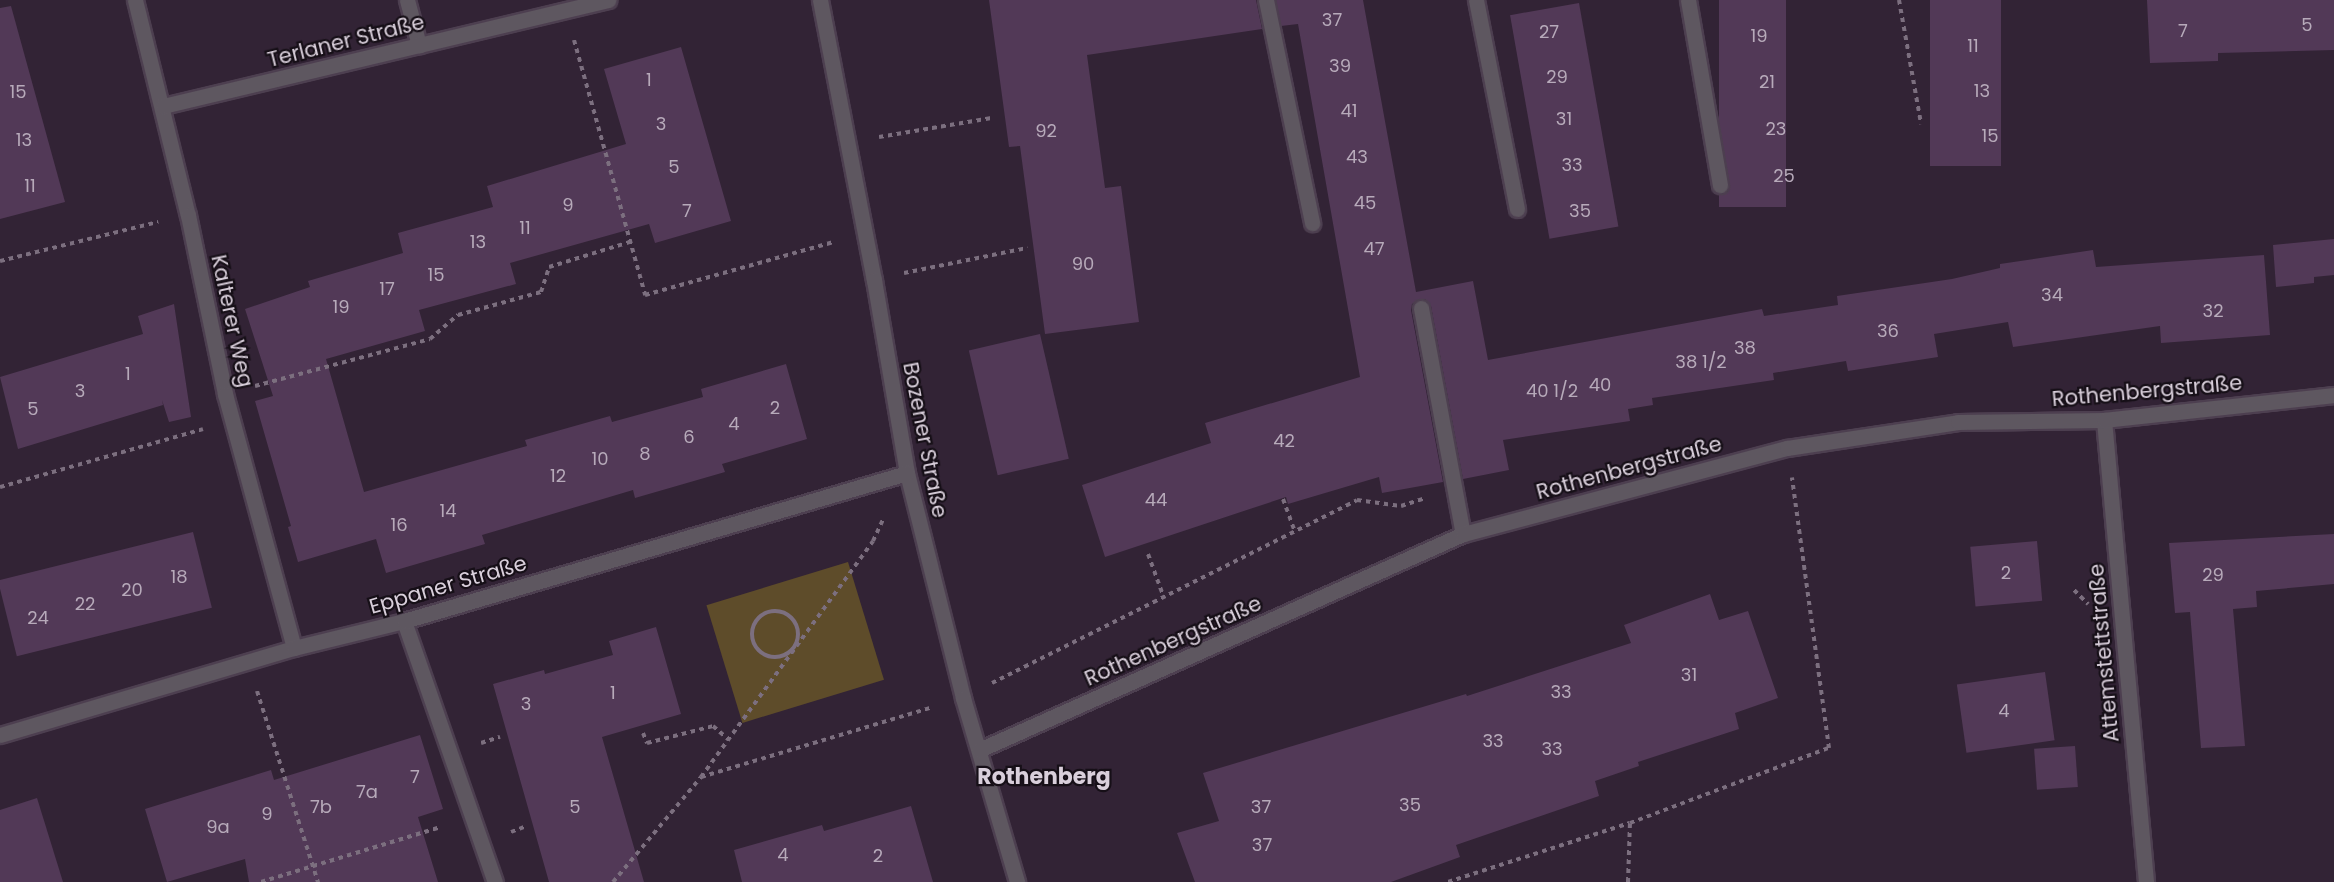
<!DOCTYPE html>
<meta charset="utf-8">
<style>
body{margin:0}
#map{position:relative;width:2334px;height:882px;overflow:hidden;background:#322335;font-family:Poppins,sans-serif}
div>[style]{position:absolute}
.green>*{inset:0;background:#5e4c2a;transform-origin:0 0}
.building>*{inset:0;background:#523957;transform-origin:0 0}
.path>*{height:4px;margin-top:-2px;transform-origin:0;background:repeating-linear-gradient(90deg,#7c6f7f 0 4.5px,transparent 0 9px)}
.path>.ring{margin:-2px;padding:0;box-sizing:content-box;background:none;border:4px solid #7c6f7f;border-radius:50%}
.roads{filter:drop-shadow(2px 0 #4d3f50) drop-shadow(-2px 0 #4d3f50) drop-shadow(0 2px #4d3f50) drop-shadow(0 -2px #4d3f50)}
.service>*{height:15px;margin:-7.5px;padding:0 7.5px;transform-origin:7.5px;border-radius:7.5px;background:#5e5760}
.minor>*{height:15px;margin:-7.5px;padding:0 7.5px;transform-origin:7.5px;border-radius:7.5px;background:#5e5760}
span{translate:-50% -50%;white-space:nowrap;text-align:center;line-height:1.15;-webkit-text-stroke:4.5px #160f17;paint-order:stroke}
.number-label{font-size:18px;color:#b7aaba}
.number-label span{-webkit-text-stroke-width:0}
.street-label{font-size:21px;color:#d9cfdb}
.neighbourhood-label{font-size:22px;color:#d9cfdb;font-weight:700}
</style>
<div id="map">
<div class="green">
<div style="left:848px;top:562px;width:123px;height:148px;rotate:73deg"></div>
</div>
<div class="building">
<div style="clip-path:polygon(989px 0,1256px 0,1262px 29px,1087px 55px,1105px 188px,1121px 186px,1139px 322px,1045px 334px,1020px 146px,1009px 147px)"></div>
<div style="clip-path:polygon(1276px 0,1363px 0,1416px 292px,1473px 281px,1488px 360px,1762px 309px,1764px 316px,1838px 305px,1837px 296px,1952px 279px,2000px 268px,2000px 264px,2093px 250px,2096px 267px,2264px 255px,2270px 335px,2161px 343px,2160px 326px,2013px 347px,2008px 322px,1934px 334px,1938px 357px,1848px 371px,1846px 361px,1773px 373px,1774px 380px,1652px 398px,1653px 405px,1628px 409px,1630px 421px,1503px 440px,1509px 470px,1463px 479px,1431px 306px,1425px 299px,1419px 299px,1412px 304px,1411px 310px,1443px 482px,1382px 493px,1379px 477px,1288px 504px,1286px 497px,1105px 557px,1082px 485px,1211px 443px,1205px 423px,1360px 377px,1298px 24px,1281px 26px)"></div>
<div style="left:1719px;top:0;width:67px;height:207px"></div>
<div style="left:1930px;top:0;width:71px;height:166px"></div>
<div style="clip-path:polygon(2147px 0,2334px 0,2334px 50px,2218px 53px,2218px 61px,2150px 63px)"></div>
<div style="left:1579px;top:3px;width:227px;height:70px;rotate:80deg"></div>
<div style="clip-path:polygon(11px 6px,65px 202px,0 219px,0 8px)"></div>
<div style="clip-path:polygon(681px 47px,731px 221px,655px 243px,649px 224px,510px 263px,516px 284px,419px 310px,425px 331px,326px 359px,364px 492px,527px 446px,525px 440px,610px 416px,612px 422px,703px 397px,701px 389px,786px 364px,807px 439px,722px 464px,725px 472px,635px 498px,633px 490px,482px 535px,485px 544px,386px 573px,376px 539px,298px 562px,288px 527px,291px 526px,255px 401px,273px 396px,245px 309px,310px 287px,308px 281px,403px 253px,398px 233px,493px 207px,487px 186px,626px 144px,604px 69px)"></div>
<div style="clip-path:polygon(2334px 239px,2334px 275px,2314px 277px,2314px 283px,2276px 287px,2273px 245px)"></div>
<div style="clip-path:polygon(174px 304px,191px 417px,169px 422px,162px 400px,163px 405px,18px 449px,0 377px,143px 334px,138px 316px)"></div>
<div style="left:1040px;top:334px;width:128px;height:73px;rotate:77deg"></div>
<div style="left:193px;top:532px;width:78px;height:201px;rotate:76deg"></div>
<div style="clip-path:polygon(2334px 534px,2334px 584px,2256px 591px,2257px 607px,2233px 609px,2245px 746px,2201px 748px,2190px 612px,2175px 613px,2169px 543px)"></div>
<div style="left:2037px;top:541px;width:60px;height:67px;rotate:85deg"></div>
<div style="clip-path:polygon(1710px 594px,1719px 620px,1748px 611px,1778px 698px,1735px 713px,1739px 729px,1638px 762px,1639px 766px,1595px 781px,1599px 796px,1456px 845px,1460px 857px,1391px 882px,1195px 882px,1177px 833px,1219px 821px,1203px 773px,1466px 694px,1467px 696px,1631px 643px,1624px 625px)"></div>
<div style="clip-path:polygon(656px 627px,681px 714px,602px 737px,644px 882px,549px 882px,493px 684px,544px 670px,545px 674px,613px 655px,609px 641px)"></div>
<div style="left:2045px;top:672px;width:69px;height:89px;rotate:82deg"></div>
<div style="clip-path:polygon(420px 735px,443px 809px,418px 817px,438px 882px,249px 882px,245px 859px,167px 882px,145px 809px,271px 770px,274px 780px)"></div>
<div style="left:2075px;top:746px;width:41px;height:41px;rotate:86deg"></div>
<div style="clip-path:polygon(37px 798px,63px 882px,0 882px,0 810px)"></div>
<div style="clip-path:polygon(911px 806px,933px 882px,742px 882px,734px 850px,822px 825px,824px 831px)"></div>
</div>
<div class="path">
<div style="left:1899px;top:0;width:126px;rotate:79.9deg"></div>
<div style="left:574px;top:40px;width:265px;rotate:74.4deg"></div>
<div style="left:645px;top:295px;width:195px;rotate:-15.7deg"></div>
<div style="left:879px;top:137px;width:114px;rotate:-9.6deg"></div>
<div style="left:0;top:261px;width:163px;rotate:-13.9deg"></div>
<div style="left:904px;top:273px;width:126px;rotate:-11.5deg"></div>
<div style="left:255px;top:386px;width:181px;rotate:-15deg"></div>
<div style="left:430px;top:339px;width:37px;rotate:-41deg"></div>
<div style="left:458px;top:315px;width:86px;rotate:-15.5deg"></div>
<div style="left:541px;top:292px;width:26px;rotate:-72deg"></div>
<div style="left:549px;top:267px;width:85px;rotate:-17.2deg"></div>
<div style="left:0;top:487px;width:211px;rotate:-15.9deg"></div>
<div style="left:1283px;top:499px;width:35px;rotate:70deg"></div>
<div style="left:1148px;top:554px;width:47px;rotate:70deg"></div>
<div style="left:2074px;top:590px;width:20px;rotate:45deg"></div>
<div class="ring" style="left:752px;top:611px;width:42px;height:42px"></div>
<div style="left:992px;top:683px;width:408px;rotate:-26.6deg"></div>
<div style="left:1357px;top:500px;width:44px;rotate:7.8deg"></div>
<div style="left:1401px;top:506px;width:23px;rotate:-18deg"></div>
<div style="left:257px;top:691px;width:201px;rotate:72.3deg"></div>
<div style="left:643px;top:733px;width:11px;rotate:68deg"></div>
<div style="left:647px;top:743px;width:68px;rotate:-14.4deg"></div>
<div style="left:713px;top:726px;width:20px;rotate:41deg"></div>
<div style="left:481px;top:743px;width:20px;rotate:-18deg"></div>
<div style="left:701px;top:777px;width:242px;rotate:-16.8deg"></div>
<div style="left:511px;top:832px;width:17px;rotate:-21deg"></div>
<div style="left:261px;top:882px;width:188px;rotate:-17deg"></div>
<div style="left:613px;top:882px;width:137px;rotate:-50deg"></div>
<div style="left:701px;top:777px;width:292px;rotate:-53.9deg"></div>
<div style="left:873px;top:541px;width:26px;rotate:-65deg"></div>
<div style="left:1448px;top:882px;width:191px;rotate:-18deg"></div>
<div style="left:1628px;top:882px;width:59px;rotate:-88.1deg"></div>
<div style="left:1630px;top:823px;width:213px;rotate:-20.7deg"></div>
<div style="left:1829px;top:748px;width:273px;rotate:-97.8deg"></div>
</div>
<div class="roads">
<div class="service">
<div style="left:407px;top:0;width:47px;rotate:75.1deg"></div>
<div style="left:1266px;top:0;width:228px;rotate:78.3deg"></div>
<div style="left:1476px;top:0;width:213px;rotate:78.9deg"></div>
<div style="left:1688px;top:0;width:188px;rotate:80.2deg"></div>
<div style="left:1421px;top:308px;width:230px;rotate:79.5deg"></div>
<div style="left:404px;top:621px;width:276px;rotate:70.8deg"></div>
</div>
<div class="minor">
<div style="left:135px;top:0;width:221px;rotate:76.2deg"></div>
<div style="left:188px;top:215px;width:183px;rotate:78.3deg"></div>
<div style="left:225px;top:394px;width:263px;rotate:74.8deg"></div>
<div style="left:820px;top:0;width:285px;rotate:79.1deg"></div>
<div style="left:874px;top:280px;width:196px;rotate:80.3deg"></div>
<div style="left:907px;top:473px;width:232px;rotate:76deg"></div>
<div style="left:963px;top:698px;width:192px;rotate:73.6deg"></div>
<div style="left:163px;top:106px;width:458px;rotate:-13.4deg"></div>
<div style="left:2104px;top:420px;width:464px;rotate:84.8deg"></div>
<div style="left:0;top:735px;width:307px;rotate:-16.5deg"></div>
<div style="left:294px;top:648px;width:113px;rotate:-13.8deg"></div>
<div style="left:404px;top:621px;width:524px;rotate:-16.4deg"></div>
<div style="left:979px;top:750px;width:530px;rotate:-24.05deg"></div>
<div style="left:1463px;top:534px;width:335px;rotate:-14.9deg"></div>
<div style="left:1787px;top:448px;width:173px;rotate:-8.6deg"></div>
<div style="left:1958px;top:422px;width:146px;rotate:-0.8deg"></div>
<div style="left:2104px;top:420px;width:231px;rotate:-6.2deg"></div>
</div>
</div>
<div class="number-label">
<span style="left:1332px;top:20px">37</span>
<span style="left:2307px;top:25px">5</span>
<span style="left:2183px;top:31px">7</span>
<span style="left:1549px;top:32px">27</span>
<span style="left:1759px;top:36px">19</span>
<span style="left:1973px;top:46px">11</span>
<span style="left:1340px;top:66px">39</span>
<span style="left:1557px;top:77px">29</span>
<span style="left:649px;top:80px">1</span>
<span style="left:1767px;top:82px">21</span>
<span style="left:1982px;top:91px">13</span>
<span style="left:18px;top:92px">15</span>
<span style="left:1349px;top:111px">41</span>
<span style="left:1564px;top:119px">31</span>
<span style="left:661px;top:124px">3</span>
<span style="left:1776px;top:129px">23</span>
<span style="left:1046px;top:131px">92</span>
<span style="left:1990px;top:136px">15</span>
<span style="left:24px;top:140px">13</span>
<span style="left:1357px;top:157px">43</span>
<span style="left:1572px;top:165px">33</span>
<span style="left:674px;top:167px">5</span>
<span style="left:1784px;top:176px">25</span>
<span style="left:30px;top:186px">11</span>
<span style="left:1365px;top:203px">45</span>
<span style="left:568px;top:205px">9</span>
<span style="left:687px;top:211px">7</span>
<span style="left:1580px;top:211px">35</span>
<span style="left:525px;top:228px">11</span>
<span style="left:478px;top:242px">13</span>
<span style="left:1374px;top:249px">47</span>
<span style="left:1083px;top:264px">90</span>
<span style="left:436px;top:275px">15</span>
<span style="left:387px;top:289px">17</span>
<span style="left:2052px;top:295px">34</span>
<span style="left:341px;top:307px">19</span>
<span style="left:2213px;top:311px">32</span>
<span style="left:1888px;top:331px">36</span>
<span style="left:1745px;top:348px">38</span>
<span style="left:1701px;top:362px">38 1/2</span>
<span style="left:128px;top:374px">1</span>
<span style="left:1600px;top:385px">40</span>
<span style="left:80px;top:391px">3</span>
<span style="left:1552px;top:391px">40 1/2</span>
<span style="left:775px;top:408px">2</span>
<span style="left:33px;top:409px">5</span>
<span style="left:734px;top:424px">4</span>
<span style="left:689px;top:437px">6</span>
<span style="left:1284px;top:441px">42</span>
<span style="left:645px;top:454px">8</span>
<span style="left:600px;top:459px">10</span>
<span style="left:558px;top:476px">12</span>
<span style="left:1156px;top:500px">44</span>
<span style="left:448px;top:511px">14</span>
<span style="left:399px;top:525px">16</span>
<span style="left:2006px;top:573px">2</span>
<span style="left:2213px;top:575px">29</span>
<span style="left:179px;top:577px">18</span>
<span style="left:132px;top:590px">20</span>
<span style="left:85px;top:604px">22</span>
<span style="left:38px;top:618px">24</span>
<span style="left:1689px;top:675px">31</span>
<span style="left:1561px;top:692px">33</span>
<span style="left:613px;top:693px">1</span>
<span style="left:526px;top:704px">3</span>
<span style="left:2004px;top:711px">4</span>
<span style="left:1493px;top:741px">33</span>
<span style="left:1552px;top:749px">33</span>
<span style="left:415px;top:777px">7</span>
<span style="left:367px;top:792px">7a</span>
<span style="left:1410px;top:805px">35</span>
<span style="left:321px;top:807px">7b</span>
<span style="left:575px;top:807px">5</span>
<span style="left:1261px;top:807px">37</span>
<span style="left:267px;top:814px">9</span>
<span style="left:218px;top:827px">9a</span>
<span style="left:1262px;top:845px">37</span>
<span style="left:783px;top:855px">4</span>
<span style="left:878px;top:856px">2</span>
</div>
<div class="street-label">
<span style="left:346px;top:41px;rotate:-14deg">Terlaner Straße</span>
<span style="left:232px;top:321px;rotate:78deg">Kalterer Weg</span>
<span style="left:2147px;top:391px;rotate:-5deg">Rothenbergstraße</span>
<span style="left:925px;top:440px;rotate:79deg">Bozener Straße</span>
<span style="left:1629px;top:468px;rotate:-15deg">Rothenbergstraße</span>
<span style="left:448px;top:585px;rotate:-16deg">Eppaner Straße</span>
<span style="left:1173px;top:641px;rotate:-24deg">Rothenbergstraße</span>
<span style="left:2104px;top:653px;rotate:-95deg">Attemstettstraße</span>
</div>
<div class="neighbourhood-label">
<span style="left:1044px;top:777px">Rothenberg</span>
</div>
</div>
